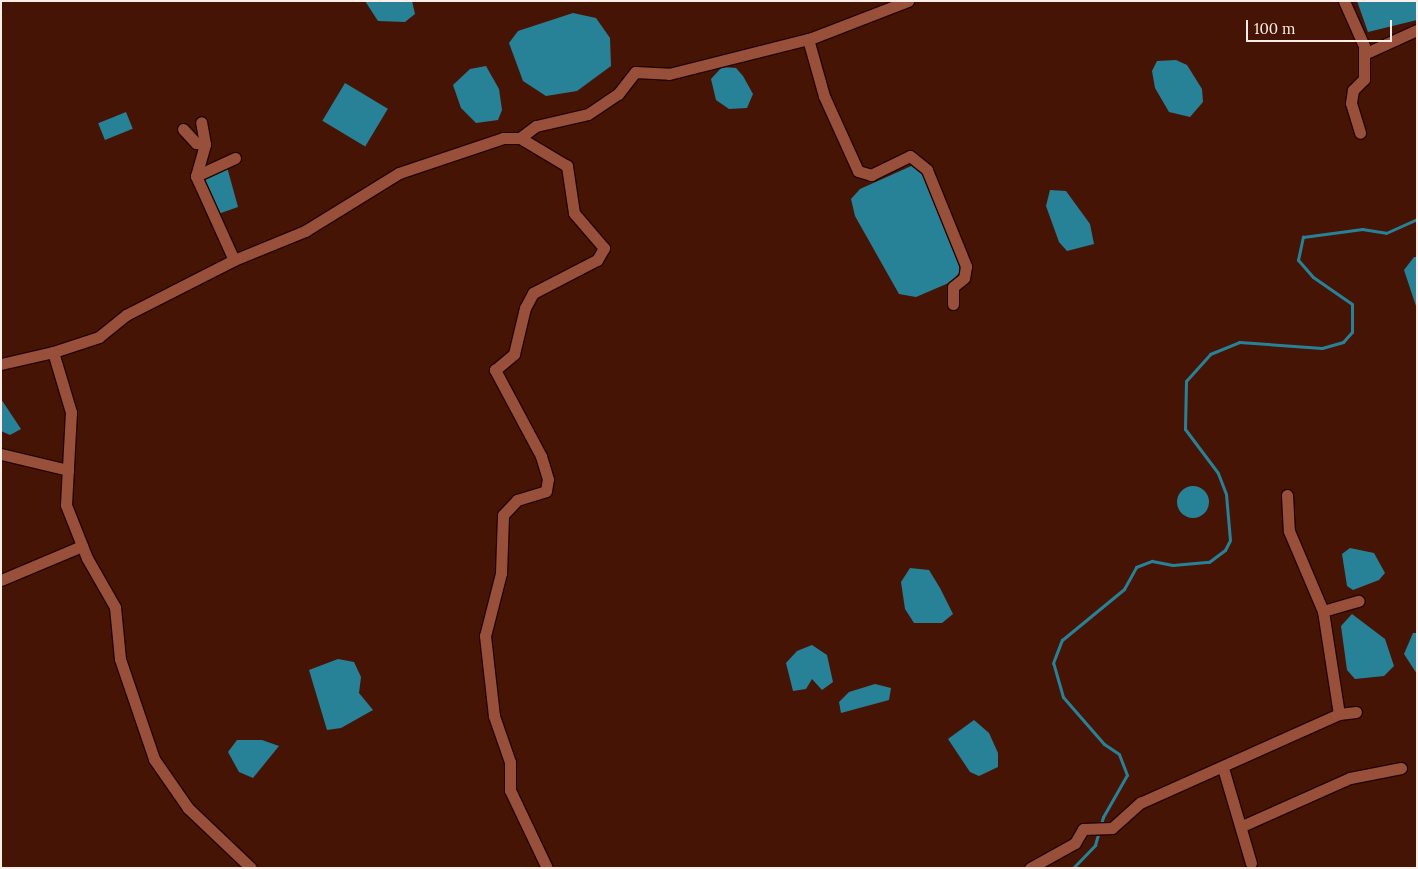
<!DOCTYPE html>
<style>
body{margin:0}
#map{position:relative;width:1418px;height:869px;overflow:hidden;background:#461405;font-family:Lora,serif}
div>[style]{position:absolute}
.water>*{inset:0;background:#278298;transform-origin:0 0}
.round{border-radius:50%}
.stream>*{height:3px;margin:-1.5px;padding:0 1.5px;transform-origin:1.5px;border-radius:1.5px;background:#278298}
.roads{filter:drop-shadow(1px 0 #240400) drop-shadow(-1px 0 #240400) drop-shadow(0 1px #240400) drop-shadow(0 -1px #240400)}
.minor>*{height:11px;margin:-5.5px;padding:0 5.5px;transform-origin:5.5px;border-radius:5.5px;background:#98503b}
span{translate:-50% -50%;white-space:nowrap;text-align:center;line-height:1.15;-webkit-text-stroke:4px #461405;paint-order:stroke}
.frame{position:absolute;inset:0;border:2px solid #ffeee8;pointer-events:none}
.scale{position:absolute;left:1246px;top:20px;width:146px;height:22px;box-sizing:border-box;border:2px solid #ffeee8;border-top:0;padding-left:6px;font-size:15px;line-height:18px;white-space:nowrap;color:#ffeee8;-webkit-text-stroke:4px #461405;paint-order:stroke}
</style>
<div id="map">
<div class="water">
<div style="clip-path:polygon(365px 1px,412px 1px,415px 14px,405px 22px,378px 21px)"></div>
<div style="clip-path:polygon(1357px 1px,1417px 1px,1417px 20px,1368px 32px)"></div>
<div style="clip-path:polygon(573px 13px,596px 18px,610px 38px,611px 66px,577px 91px,546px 96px,523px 81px,509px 43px,518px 31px)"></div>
<div style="clip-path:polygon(1176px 60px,1187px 65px,1202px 89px,1203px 102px,1190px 117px,1169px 112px,1155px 88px,1152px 71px,1157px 61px)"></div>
<div style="clip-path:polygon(486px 66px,499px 89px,502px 110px,498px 120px,476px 123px,461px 108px,453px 85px,470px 69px)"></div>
<div style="clip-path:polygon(722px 67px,736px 68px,743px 76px,753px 94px,747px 108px,729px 109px,716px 100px,711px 79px)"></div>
<div style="left:345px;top:83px;width:50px;height:44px;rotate:31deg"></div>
<div style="left:126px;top:112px;width:18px;height:30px;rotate:68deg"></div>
<div style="clip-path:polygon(918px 163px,963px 269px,951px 282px,916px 297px,899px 294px,855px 216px,851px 199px,860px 189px)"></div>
<div style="clip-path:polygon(227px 167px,238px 207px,218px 214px,202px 178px)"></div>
<div style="clip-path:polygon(1050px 190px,1066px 191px,1090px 224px,1094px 244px,1067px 251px,1059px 242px,1046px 206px)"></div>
<div style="clip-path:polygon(1414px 257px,1417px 257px,1417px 309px,1404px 270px)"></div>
<div style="clip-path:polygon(1px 399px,21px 429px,10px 435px,1px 431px)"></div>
<div class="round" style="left:1177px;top:486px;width:32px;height:32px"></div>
<div style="clip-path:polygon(1350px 548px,1374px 553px,1385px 573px,1379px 580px,1353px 590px,1347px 586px,1342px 554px)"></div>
<div style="clip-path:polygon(910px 568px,929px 570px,940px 588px,953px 614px,942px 623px,914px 623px,905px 609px,901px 582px)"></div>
<div style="clip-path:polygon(1352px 614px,1385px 639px,1394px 666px,1384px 676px,1355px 679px,1347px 670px,1341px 626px)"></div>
<div style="clip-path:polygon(1413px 633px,1417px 633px,1417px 674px,1404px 654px)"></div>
<div style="clip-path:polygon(812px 645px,827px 655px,833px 682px,822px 690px,812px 679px,806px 689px,793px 691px,786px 663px,797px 651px)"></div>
<div style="clip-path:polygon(338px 659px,354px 662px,361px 677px,359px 693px,373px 710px,341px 728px,327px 730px,309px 670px)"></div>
<div style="clip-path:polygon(875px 684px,891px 688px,889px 700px,841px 713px,839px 702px,849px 692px)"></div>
<div style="clip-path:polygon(974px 720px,989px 733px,998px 753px,998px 767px,979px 776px,970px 772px,948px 739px)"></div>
<div style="clip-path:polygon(237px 740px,262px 740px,279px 746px,253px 778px,239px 772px,228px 752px)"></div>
</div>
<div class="stream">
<div style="left:1073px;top:868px;width:32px;rotate:-46deg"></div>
<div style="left:1095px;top:845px;width:29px;rotate:-74deg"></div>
<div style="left:1103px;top:817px;width:48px;rotate:-60.3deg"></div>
<div style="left:1127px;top:775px;width:22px;rotate:-111deg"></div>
<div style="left:1119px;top:754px;width:18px;rotate:-146deg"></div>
<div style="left:1104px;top:744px;width:62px;rotate:-131.1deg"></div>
<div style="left:1063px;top:697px;width:35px;rotate:-106deg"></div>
<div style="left:1053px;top:663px;width:25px;rotate:-69deg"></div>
<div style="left:1062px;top:640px;width:80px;rotate:-39.4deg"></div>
<div style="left:1124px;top:589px;width:25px;rotate:-61deg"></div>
<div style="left:1136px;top:567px;width:17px;rotate:-21deg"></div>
<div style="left:1152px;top:561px;width:21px;rotate:11deg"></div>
<div style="left:1173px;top:565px;width:36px;rotate:-5deg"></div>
<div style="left:1209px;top:562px;width:20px;rotate:-37deg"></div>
<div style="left:1225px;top:550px;width:11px;rotate:-63deg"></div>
<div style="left:1230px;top:540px;width:46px;rotate:-95deg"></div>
<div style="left:1226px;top:494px;width:22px;rotate:-111deg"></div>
<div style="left:1218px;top:473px;width:55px;rotate:-126.9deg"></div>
<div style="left:1185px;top:429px;width:48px;rotate:-88.8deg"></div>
<div style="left:1186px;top:381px;width:36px;rotate:-48deg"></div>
<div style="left:1210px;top:354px;width:31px;rotate:-22deg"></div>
<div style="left:1239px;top:342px;width:83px;rotate:4.1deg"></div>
<div style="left:1322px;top:348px;width:22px;rotate:-16deg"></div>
<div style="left:1343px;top:342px;width:13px;rotate:-48deg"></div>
<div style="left:1352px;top:332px;width:28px;rotate:-90deg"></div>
<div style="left:1352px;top:304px;width:47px;rotate:-145.3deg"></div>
<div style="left:1313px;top:277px;width:23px;rotate:-131deg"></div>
<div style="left:1298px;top:260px;width:24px;rotate:-78deg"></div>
<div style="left:1303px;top:237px;width:60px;rotate:-7.7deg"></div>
<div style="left:1362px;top:229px;width:24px;rotate:9deg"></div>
<div style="left:1386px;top:233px;width:34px;rotate:-24deg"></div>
</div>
<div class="roads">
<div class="minor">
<div style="left:1344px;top:1px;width:49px;rotate:66deg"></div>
<div style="left:1364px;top:46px;width:33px;rotate:90deg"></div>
<div style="left:1364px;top:79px;width:16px;rotate:135deg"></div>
<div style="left:1353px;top:90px;width:13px;rotate:99deg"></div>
<div style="left:1351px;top:103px;width:31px;rotate:73deg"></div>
<div style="left:808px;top:39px;width:59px;rotate:74.3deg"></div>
<div style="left:824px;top:96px;width:82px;rotate:65.6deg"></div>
<div style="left:858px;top:171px;width:14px;rotate:17deg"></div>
<div style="left:871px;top:175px;width:43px;rotate:-26deg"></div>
<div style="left:910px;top:156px;width:22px;rotate:39deg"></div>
<div style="left:927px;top:170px;width:104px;rotate:67.9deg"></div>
<div style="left:966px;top:266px;width:12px;rotate:99deg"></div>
<div style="left:964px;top:278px;width:14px;rotate:141deg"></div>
<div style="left:953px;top:287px;width:17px;rotate:90deg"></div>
<div style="left:1364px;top:54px;width:58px;rotate:-24.4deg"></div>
<div style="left:183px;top:129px;width:19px;rotate:47deg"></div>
<div style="left:196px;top:143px;width:9px;rotate:6deg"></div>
<div style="left:235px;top:158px;width:43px;rotate:155.2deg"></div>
<div style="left:196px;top:176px;width:92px;rotate:65.7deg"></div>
<div style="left:234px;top:260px;width:121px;rotate:153deg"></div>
<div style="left:126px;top:315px;width:35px;rotate:141deg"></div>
<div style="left:99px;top:337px;width:48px;rotate:161.9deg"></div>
<div style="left:53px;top:352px;width:63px;rotate:73.3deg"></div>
<div style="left:71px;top:412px;width:93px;rotate:93.1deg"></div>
<div style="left:66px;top:505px;width:57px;rotate:68.4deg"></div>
<div style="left:87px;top:558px;width:56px;rotate:60.3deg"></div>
<div style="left:115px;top:607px;width:52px;rotate:84.5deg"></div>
<div style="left:120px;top:659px;width:106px;rotate:71.2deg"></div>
<div style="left:154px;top:759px;width:60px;rotate:55.2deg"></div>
<div style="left:188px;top:808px;width:87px;rotate:43.6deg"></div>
<div style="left:196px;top:176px;width:33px;rotate:-74deg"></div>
<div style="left:205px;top:144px;width:22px;rotate:-100deg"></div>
<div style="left:234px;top:260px;width:77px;rotate:-22.2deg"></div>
<div style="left:305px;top:231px;width:110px;rotate:-31.7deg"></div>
<div style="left:399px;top:173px;width:110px;rotate:-18.6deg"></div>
<div style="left:503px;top:138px;width:17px"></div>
<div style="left:1px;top:364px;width:53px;rotate:-13deg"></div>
<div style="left:1px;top:454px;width:69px;rotate:13.4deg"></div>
<div style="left:1287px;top:495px;width:36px;rotate:87deg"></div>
<div style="left:1289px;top:531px;width:87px;rotate:67deg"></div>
<div style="left:1323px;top:611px;width:104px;rotate:81.2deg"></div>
<div style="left:1px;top:580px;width:88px;rotate:-22.8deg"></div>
<div style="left:1323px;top:611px;width:37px;rotate:-16deg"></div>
<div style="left:1223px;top:768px;width:99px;rotate:73.6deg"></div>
<div style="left:1242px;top:826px;width:118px;rotate:-24deg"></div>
<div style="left:1350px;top:778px;width:52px;rotate:-11.1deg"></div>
<div style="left:547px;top:868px;width:86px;rotate:-115.4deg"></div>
<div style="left:510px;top:790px;width:28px;rotate:-90deg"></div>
<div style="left:510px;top:762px;width:49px;rotate:-109.2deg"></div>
<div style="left:494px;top:716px;width:81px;rotate:-96.4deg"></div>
<div style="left:485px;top:636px;width:65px;rotate:-75.7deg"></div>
<div style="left:501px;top:573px;width:58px;rotate:-88deg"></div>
<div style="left:503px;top:515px;width:21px;rotate:-47deg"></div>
<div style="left:517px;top:500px;width:30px;rotate:-17deg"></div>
<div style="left:546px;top:491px;width:12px;rotate:-81deg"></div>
<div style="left:548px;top:479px;width:24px;rotate:-107deg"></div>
<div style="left:541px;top:456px;width:98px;rotate:-118.1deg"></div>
<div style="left:495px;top:370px;width:25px;rotate:-40deg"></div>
<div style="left:514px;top:354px;width:47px;rotate:-76.6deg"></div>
<div style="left:525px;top:308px;width:17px;rotate:-62deg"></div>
<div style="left:533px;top:293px;width:72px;rotate:-27.3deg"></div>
<div style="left:597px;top:260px;width:14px;rotate:-60deg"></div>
<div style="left:604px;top:248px;width:46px;rotate:-130.6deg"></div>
<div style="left:574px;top:213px;width:48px;rotate:-98.5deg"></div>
<div style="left:567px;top:166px;width:55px;rotate:-149.2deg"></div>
<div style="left:520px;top:138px;width:20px;rotate:-37deg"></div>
<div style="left:536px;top:126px;width:53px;rotate:-13deg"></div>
<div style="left:588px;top:114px;width:36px;rotate:-34deg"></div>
<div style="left:618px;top:94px;width:28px;rotate:-52deg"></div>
<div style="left:635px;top:72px;width:34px;rotate:3deg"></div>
<div style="left:669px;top:74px;width:147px;rotate:-14.1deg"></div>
<div style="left:812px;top:38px;width:103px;rotate:-21.1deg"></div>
<div style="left:1030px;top:868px;width:51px;rotate:-29.1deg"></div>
<div style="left:1075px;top:843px;width:16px;rotate:-60deg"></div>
<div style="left:1083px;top:829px;width:29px;rotate:-2deg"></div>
<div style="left:1112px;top:828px;width:38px;rotate:-42deg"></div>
<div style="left:1140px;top:803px;width:218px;rotate:-24.1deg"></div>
<div style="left:1339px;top:714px;width:17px;rotate:-7deg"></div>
</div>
</div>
<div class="frame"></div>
<div class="scale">100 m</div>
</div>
